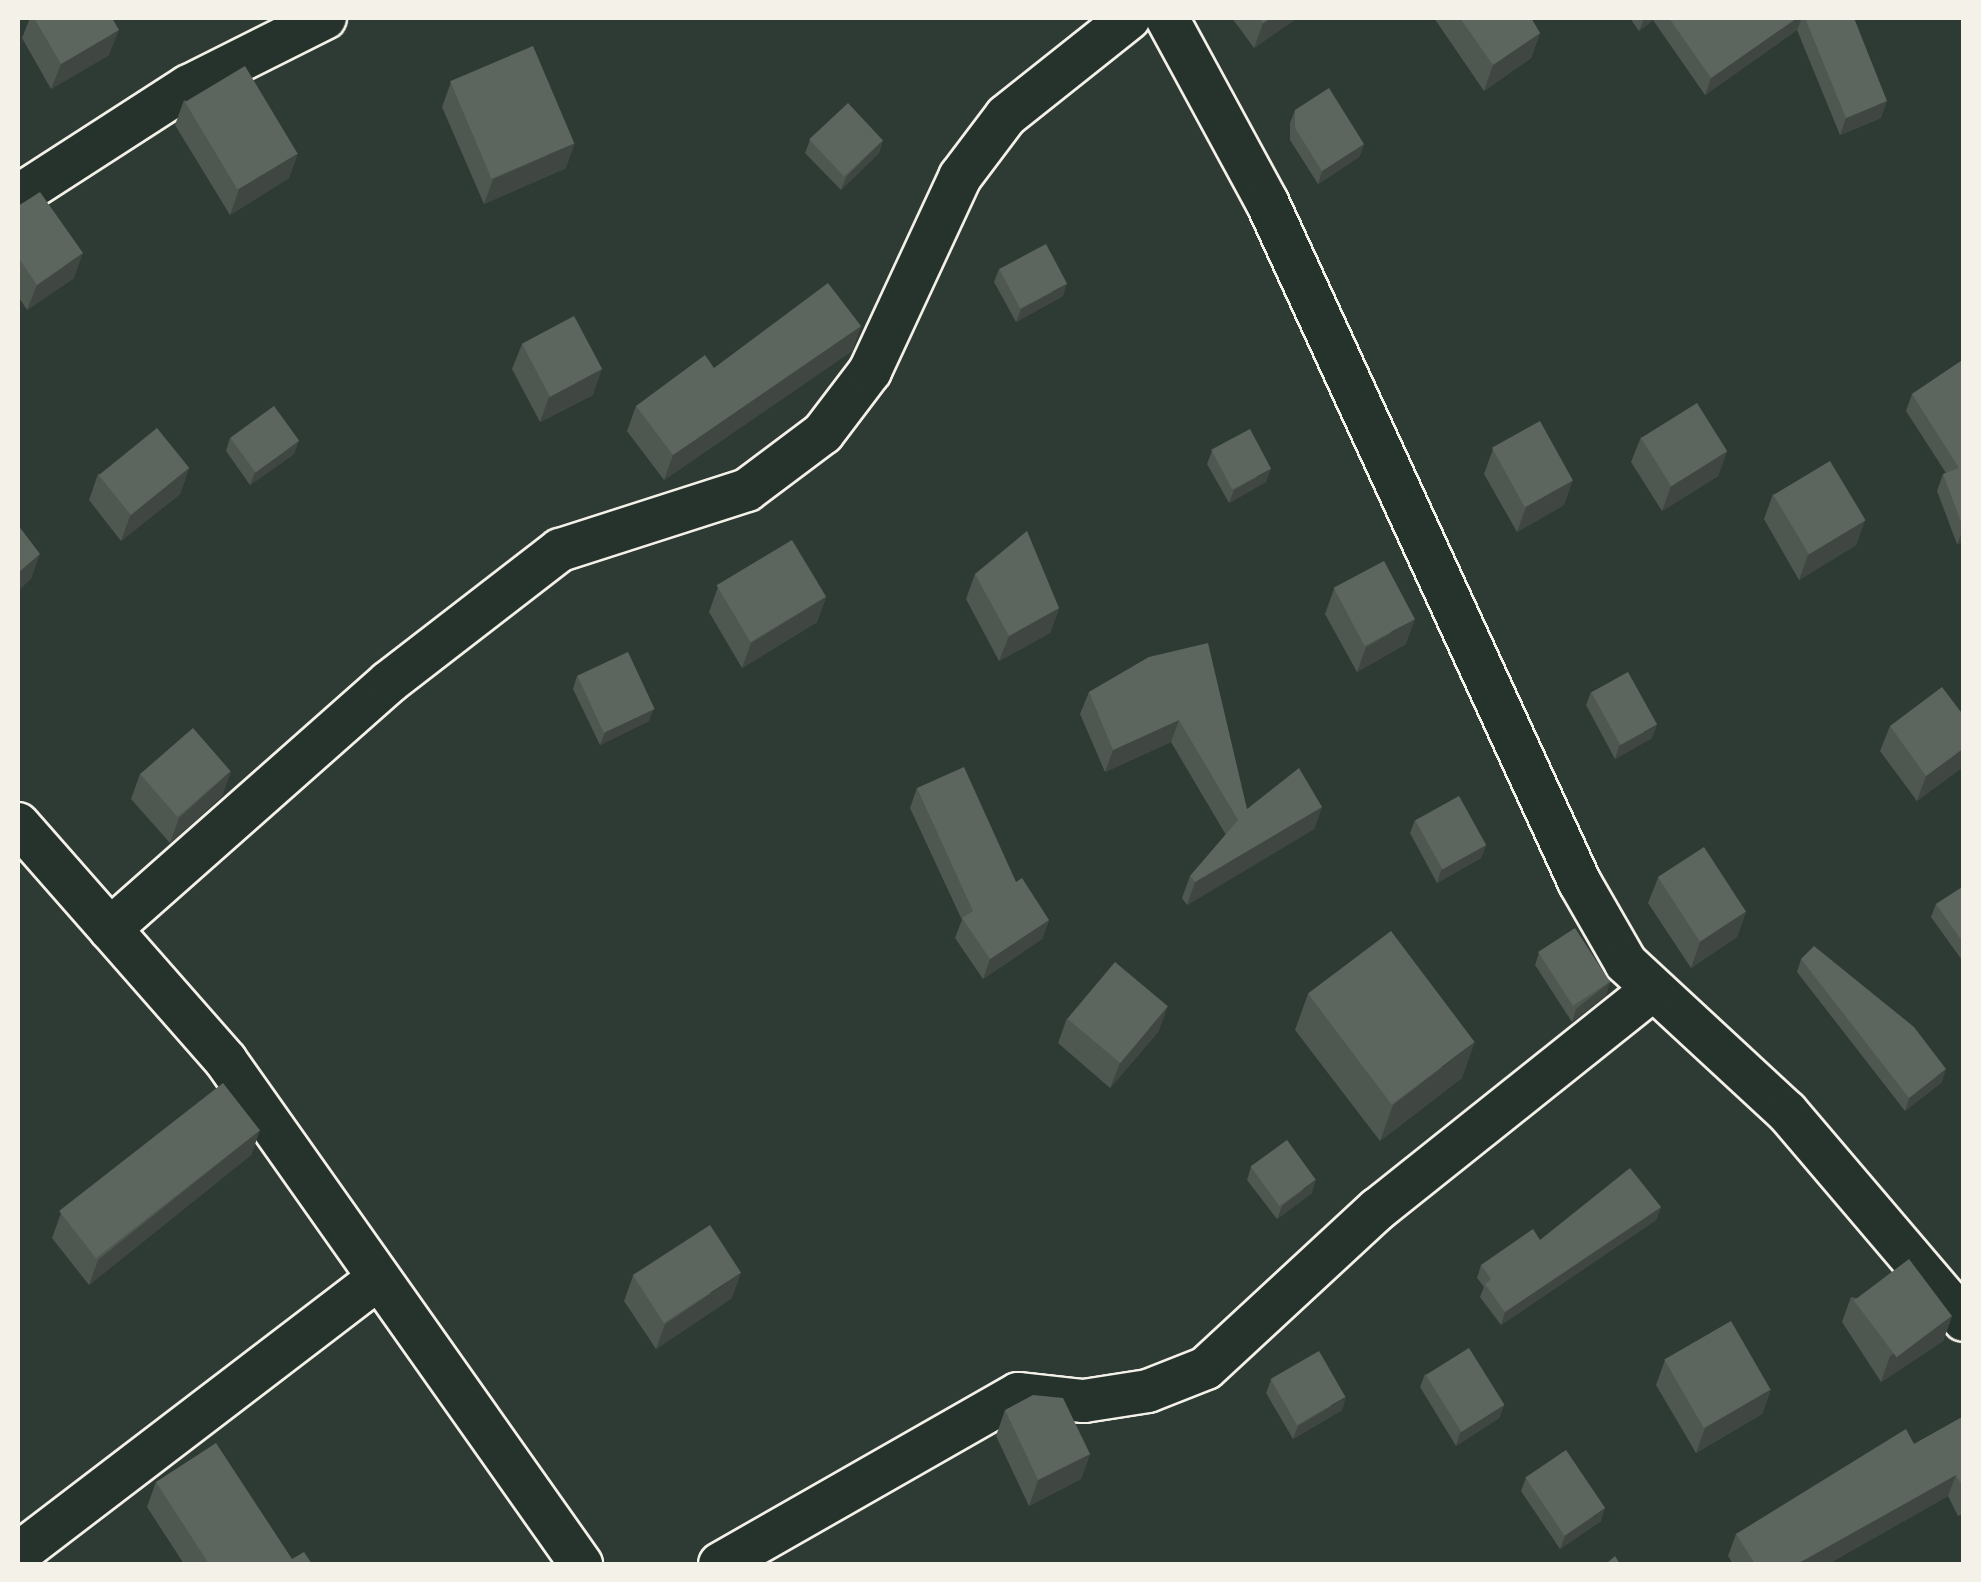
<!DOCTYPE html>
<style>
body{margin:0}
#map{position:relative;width:1981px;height:1582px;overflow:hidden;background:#2e3b34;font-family:Mali,sans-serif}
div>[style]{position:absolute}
.roads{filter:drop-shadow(2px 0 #f4f1e8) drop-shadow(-2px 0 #f4f1e8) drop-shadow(0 2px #f4f1e8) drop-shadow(0 -2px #f4f1e8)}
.street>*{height:42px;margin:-21px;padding:0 21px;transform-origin:21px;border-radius:21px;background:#26332d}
.wall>*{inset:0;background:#4f5751}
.shaded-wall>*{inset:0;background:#404742}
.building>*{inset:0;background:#5c655e;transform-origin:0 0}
span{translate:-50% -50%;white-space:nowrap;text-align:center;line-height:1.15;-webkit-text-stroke:9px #26332d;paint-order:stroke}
.frame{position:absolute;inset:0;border:20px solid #f4f1e8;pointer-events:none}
</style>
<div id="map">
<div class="roads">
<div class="street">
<div style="left:1167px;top:18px;width:209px;rotate:61.5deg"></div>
<div style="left:1267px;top:202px;width:749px;rotate:65.32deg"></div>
<div style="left:1580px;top:883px;width:92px;rotate:60.1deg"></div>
<div style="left:1626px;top:963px;width:219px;rotate:42.8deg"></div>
<div style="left:1787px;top:1112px;width:273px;rotate:49.6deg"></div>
<div style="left:18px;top:196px;width:203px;rotate:-32.8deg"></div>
<div style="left:189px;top:86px;width:152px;rotate:-26.6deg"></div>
<div style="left:18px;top:824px;width:315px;rotate:48.7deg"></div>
<div style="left:226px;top:1061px;width:616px;rotate:54.79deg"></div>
<div style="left:110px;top:929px;width:373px;rotate:-41.5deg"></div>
<div style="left:389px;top:682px;width:216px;rotate:-37.7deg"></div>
<div style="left:560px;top:550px;width:196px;rotate:-17.8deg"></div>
<div style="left:747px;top:490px;width:95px;rotate:-36.9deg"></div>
<div style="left:823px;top:433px;width:78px;rotate:-52.8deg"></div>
<div style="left:870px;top:371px;width:214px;rotate:-65.1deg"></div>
<div style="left:960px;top:177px;width:76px;rotate:-53deg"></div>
<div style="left:1006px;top:116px;width:157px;rotate:-38.5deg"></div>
<div style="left:18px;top:1554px;width:449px;rotate:-37.4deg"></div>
<div style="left:720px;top:1564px;width:343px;rotate:-29.7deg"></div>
<div style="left:1018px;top:1394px;width:66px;rotate:6.1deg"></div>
<div style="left:1084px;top:1401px;width:65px;rotate:-8.9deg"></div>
<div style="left:1148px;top:1391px;width:62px;rotate:-21.6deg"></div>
<div style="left:1206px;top:1368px;width:234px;rotate:-42.8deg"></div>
<div style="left:1378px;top:1209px;width:351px;rotate:-38.6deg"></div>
</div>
</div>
<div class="wall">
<div style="clip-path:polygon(30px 18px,112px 18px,109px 55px,51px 89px,22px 38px)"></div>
<div style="clip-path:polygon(1232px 18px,1297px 18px,1254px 48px)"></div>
<div style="clip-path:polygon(1434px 18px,1531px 18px,1540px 33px,1531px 58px,1484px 91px)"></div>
<div style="clip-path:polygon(1630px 18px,1854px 18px,1881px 118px,1840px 135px,1797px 30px,1705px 95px,1653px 20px,1639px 31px)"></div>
<div style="clip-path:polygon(451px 82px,566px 168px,484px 204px,442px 107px)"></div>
<div style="clip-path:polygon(184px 100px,298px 153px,289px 178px,230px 215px,175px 125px)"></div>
<div style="clip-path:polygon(1295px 110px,1364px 144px,1359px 157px,1318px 184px,1290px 140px,1290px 123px)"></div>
<div style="clip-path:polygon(810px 140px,883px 140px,879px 153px,841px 190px,805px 153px)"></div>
<div style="clip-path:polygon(18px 206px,74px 278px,27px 310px,18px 296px)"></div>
<div style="clip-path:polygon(999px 269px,1063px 296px,1016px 322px,994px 282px)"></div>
<div style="clip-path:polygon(861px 326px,852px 351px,664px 480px,627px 431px,636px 406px)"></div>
<div style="clip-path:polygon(522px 344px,593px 395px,540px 422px,512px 369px)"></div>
<div style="clip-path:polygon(1964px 359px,1964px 542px,1957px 544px,1937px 491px,1943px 474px,1946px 473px,1906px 411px,1912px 394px)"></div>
<div style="clip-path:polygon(1641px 437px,1727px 451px,1718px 476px,1662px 511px,1631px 462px)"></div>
<div style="clip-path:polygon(230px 438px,294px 454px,250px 485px,226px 451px)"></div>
<div style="clip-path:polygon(1493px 449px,1564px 505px,1517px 532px,1484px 474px)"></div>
<div style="clip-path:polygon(1212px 451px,1266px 482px,1229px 503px,1207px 464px)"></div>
<div style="clip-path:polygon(189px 468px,180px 494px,121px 541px,89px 500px,98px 474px)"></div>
<div style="clip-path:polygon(1773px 494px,1865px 520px,1856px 545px,1799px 580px,1764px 519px)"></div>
<div style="clip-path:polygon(975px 574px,1059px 608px,1050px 633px,999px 661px,966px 599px)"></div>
<div style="clip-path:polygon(718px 587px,826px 597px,817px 622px,742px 668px,709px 612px)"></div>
<div style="clip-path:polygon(1334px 589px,1406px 644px,1357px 672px,1325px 614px)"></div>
<div style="clip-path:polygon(1149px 657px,1247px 809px,1322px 807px,1314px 829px,1187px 905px,1182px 898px,1190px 876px,1226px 835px,1171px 742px,1105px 772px,1080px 714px,1089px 692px)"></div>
<div style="clip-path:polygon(577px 676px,649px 721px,600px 745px,573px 689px)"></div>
<div style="clip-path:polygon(1591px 692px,1652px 738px,1615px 759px,1586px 705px)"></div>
<div style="clip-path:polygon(1964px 716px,1964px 766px,1917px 801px,1880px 751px,1890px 726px)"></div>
<div style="clip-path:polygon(231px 771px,222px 796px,170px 843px,131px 799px,140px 774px)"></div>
<div style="clip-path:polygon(917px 788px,1016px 882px,1049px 920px,1042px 939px,983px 979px,955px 938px,962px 920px,910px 808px)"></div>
<div style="clip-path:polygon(1415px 820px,1486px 845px,1481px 858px,1437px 883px,1410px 833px)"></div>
<div style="clip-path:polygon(1658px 878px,1746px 911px,1737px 937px,1691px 968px,1648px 903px)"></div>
<div style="clip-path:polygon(1964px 886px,1964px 963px,1931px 917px,1936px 904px)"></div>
<div style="clip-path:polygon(1539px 953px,1610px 982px,1606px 995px,1572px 1022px,1535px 965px)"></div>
<div style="clip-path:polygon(1801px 959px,1942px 1082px,1905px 1111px,1797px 972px)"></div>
<div style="clip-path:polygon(1308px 994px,1462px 1078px,1380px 1141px,1295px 1030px)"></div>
<div style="clip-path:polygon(1067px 1018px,1159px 1031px,1110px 1088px,1058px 1043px)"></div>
<div style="clip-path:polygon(260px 1130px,251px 1155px,89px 1285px,52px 1238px,61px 1213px)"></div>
<div style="clip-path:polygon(1251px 1167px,1312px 1193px,1277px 1219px,1247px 1180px)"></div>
<div style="clip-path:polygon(1661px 1207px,1656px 1220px,1501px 1325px,1480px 1297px,1484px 1287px,1477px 1278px,1481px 1265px,1540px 1240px)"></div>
<div style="clip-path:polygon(633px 1276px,732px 1298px,656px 1349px,624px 1301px)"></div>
<div style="clip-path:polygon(1851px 1297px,1952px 1316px,1943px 1341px,1881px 1382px,1842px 1322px)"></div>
<div style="clip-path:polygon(1665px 1360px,1771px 1389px,1762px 1414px,1696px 1453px,1656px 1385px)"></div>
<div style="clip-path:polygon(1425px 1374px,1504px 1405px,1499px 1418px,1456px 1446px,1420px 1387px)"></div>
<div style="clip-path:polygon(1271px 1380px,1342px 1410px,1293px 1439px,1266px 1393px)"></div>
<div style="clip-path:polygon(1005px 1410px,1090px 1454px,1081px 1479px,1029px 1506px,996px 1436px)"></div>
<div style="clip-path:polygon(1964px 1416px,1964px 1513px,1958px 1516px,1948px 1496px,1828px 1564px,1733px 1564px,1728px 1556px,1736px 1534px,1914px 1444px)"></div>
<div style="clip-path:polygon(1526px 1478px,1601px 1521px,1560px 1549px,1521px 1491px)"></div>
<div style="clip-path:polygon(156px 1482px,292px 1559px,312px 1564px,184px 1564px,147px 1507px)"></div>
</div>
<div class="shaded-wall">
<div style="clip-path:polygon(1271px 18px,1297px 18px,1254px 48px,1263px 23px)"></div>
<div style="clip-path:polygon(1644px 18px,1654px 18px,1653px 20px,1639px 31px)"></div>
<div style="clip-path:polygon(1797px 18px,1802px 18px,1797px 30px,1705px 95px,1711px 78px)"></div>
<div style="clip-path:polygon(119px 30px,109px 55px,51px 89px,61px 64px)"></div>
<div style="clip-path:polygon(1540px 33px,1531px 58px,1484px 91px,1493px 65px)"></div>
<div style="clip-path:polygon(1887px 101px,1881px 118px,1840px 135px,1846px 118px)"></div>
<div style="clip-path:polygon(883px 140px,879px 153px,841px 190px,846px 177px)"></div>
<div style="clip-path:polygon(575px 143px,566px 168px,484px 204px,493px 179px)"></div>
<div style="clip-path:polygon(1364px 144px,1359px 157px,1318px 184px,1322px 171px)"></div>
<div style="clip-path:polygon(298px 153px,289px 178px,230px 215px,239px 189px)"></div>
<div style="clip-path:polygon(83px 253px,74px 278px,27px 310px,37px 285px)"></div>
<div style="clip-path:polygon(1067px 284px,1063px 296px,1016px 322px,1021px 309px)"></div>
<div style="clip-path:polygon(861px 326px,852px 351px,664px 480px,673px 455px)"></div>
<div style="clip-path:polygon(602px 369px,593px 395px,540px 422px,549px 397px)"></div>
<div style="clip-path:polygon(299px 441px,294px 454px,250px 485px,255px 472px)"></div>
<div style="clip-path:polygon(1727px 451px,1718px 476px,1662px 511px,1671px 486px)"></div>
<div style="clip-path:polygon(189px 468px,180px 494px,121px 541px,130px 516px)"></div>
<div style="clip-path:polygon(1271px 469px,1266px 482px,1229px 503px,1234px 490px)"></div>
<div style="clip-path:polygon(1573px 480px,1564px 505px,1517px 532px,1526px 507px)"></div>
<div style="clip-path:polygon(1865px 520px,1856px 545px,1799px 580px,1808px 555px)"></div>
<div style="clip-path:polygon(1964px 527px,1964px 542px,1957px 544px)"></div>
<div style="clip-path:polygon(40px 554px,31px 579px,18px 591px,18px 573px)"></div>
<div style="clip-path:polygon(826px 597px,817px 622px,742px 668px,751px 643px)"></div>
<div style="clip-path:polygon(1059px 608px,1050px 633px,999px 661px,1009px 636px)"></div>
<div style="clip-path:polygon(1415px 619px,1406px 644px,1357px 672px,1366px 647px)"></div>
<div style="clip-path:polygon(654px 709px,649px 721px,600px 745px,605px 732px)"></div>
<div style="clip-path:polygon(1179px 720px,1171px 742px,1105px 772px,1113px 750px)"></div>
<div style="clip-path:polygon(1657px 725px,1652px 738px,1615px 759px,1619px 746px)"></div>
<div style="clip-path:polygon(1964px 748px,1964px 766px,1917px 801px,1926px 776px)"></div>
<div style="clip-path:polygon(231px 771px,222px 796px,170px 843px,179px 818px)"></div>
<div style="clip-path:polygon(1322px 807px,1314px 829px,1187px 905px,1195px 882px)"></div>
<div style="clip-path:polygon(1486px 845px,1481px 858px,1437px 883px,1441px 870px)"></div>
<div style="clip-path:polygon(1746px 911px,1737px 937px,1691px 968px,1700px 942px)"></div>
<div style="clip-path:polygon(1049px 920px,1042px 939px,983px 979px,990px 959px)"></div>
<div style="clip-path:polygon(1610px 982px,1606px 995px,1572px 1022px,1576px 1009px)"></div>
<div style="clip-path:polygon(1168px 1006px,1159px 1031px,1110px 1088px,1120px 1063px)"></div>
<div style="clip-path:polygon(1475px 1042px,1462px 1078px,1380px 1141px,1393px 1105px)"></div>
<div style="clip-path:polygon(1946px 1069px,1942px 1082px,1905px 1111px,1909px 1098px)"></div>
<div style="clip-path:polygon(260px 1130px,251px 1155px,89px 1285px,98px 1260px)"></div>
<div style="clip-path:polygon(1316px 1180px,1312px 1193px,1277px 1219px,1282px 1206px)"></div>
<div style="clip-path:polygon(1661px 1207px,1656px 1220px,1501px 1325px,1505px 1312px)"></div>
<div style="clip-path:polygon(741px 1273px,732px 1298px,656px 1349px,665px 1324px)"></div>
<div style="clip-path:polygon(1952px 1316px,1943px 1341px,1881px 1382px,1890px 1356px)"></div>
<div style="clip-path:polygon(1771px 1389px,1762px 1414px,1696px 1453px,1705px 1428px)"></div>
<div style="clip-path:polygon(1346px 1397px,1342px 1410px,1293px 1439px,1298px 1426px)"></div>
<div style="clip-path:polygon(1504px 1405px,1499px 1418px,1456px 1446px,1460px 1433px)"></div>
<div style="clip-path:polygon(1090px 1454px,1081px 1479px,1029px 1506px,1038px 1480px)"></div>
<div style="clip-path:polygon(1956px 1475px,1948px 1496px,1828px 1564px,1797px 1564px)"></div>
<div style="clip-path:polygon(1605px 1508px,1601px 1521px,1560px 1549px,1565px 1536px)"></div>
</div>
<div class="building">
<div style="clip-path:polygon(34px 18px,112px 18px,119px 30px,61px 64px)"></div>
<div style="clip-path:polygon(1259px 18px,1271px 18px,1263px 23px)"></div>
<div style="clip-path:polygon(1460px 18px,1531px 18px,1540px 33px,1493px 65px)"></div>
<div style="clip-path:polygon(1669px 18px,1797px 18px,1711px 78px)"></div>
<div style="clip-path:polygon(1805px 18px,1854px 18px,1887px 101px,1846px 118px)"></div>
<div style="left:533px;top:46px;width:106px;height:90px;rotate:67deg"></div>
<div style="left:245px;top:66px;width:102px;height:70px;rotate:59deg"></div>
<div style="clip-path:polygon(1329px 88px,1364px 144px,1322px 171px,1295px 128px,1295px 110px)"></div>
<div style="left:848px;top:103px;width:51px;height:53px;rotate:47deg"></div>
<div style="clip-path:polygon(40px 192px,83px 253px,37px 285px,18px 257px,18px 206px)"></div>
<div style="left:1046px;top:244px;width:45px;height:53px;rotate:62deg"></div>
<div style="clip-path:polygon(828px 283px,861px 326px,673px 455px,636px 406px,705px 355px,714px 368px)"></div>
<div style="left:574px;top:316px;width:60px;height:59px;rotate:62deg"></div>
<div style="clip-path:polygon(1964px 359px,1964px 527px,1963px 527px,1943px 474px,1959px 468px,1912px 394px)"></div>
<div style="left:1697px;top:403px;width:57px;height:66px;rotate:58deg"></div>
<div style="left:274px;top:406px;width:43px;height:54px;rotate:54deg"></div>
<div style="left:1540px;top:421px;width:68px;height:55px;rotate:61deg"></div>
<div style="left:157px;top:428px;width:51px;height:75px;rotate:51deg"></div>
<div style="left:1250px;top:429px;width:45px;height:44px;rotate:62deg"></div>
<div style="left:1830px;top:461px;width:69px;height:66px;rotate:59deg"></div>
<div style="clip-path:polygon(18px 525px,40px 554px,18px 573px)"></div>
<div style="clip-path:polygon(1027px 531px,1059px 608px,1009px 636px,975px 574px)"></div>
<div style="left:792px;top:540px;width:66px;height:88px;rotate:59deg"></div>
<div style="left:1384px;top:561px;width:66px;height:57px;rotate:62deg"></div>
<div style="clip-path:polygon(1208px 643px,1247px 809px,1299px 768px,1322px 807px,1195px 882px,1190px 876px,1238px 820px,1179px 720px,1113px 750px,1089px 692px,1149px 657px)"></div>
<div style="left:628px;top:652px;width:63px;height:56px;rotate:65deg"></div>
<div style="left:1628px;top:672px;width:60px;height:42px;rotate:61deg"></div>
<div style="clip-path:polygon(1942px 687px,1964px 716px,1964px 748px,1926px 776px,1890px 726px)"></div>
<div style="left:193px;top:728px;width:57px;height:70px;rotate:49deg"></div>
<div style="clip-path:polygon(964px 767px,1016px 882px,1022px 878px,1049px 920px,990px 959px,962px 918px,973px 911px,917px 788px)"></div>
<div style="left:1459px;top:796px;width:56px;height:50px;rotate:61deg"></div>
<div style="left:1704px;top:847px;width:77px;height:55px;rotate:57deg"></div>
<div style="clip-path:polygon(1964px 886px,1964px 944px,1936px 904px)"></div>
<div style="left:1575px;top:928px;width:64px;height:44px;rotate:57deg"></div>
<div style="left:1391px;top:931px;width:139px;height:104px;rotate:53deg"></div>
<div style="clip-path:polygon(1814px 946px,1914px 1027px,1946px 1069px,1909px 1098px,1801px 959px)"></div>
<div style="left:1115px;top:962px;width:69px;height:74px;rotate:40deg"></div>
<div style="left:223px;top:1083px;width:60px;height:208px;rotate:52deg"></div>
<div style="left:1287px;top:1140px;width:49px;height:45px;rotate:54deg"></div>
<div style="clip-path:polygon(1630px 1168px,1661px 1207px,1505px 1312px,1485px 1284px,1491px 1279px,1481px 1265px,1533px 1229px,1540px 1240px)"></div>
<div style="left:710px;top:1225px;width:57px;height:92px;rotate:57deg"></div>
<div style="left:1909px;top:1259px;width:71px;height:69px;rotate:53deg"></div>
<div style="left:1731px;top:1321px;width:79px;height:77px;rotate:60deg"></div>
<div style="left:1469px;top:1348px;width:67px;height:51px;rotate:58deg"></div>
<div style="left:1319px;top:1351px;width:53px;height:56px;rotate:60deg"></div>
<div style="clip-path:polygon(1033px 1395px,1063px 1398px,1090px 1454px,1038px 1480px,1005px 1410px)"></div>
<div style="clip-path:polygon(1964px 1416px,1964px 1489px,1956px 1475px,1797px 1564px,1755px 1564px,1736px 1534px,1906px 1429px,1914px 1444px)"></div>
<div style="clip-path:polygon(216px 1443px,292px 1559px,304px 1552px,312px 1564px,209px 1564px,156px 1482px)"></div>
<div style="left:1566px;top:1450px;width:70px;height:49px;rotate:56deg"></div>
<div style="clip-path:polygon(1615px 1556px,1620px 1564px,1606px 1564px)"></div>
</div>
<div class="frame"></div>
</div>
